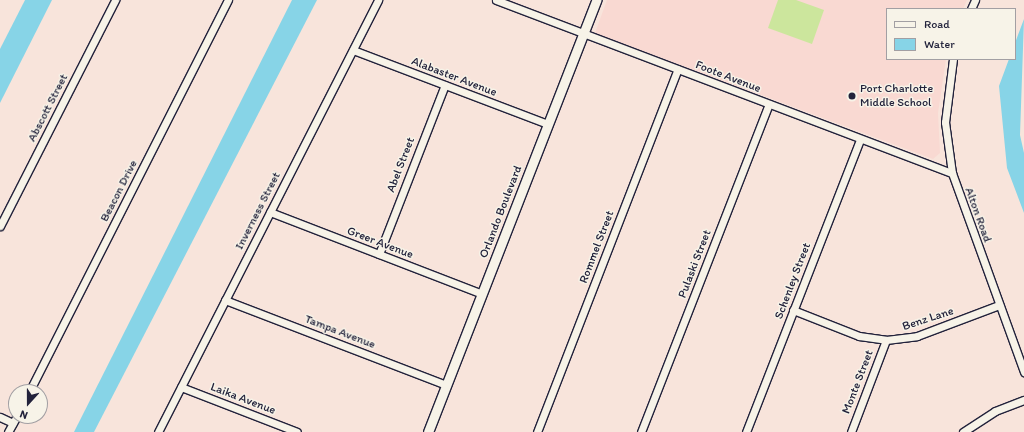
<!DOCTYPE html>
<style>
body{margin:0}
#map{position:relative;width:1024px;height:432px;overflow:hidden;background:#f8e4db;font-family:Itim,sans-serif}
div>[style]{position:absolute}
.built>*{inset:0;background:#f9d9d2}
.green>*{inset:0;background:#cce69d}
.water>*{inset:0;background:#87d4e7}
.roads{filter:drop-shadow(1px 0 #22223b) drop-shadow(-1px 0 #22223b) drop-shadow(0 1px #22223b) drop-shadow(0 -1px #22223b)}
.minor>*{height:7px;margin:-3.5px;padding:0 3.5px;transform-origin:3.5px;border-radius:3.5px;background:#f7f3e8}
.tertiary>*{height:9px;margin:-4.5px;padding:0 4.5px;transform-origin:4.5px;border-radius:4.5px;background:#f7f3e8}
.dots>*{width:11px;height:11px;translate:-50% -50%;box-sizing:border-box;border:2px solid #f7f3e8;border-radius:50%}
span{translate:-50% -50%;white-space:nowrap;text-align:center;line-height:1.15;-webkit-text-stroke:3px #f7f3e8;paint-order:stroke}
.street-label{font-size:12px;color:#22223b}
.poi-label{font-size:12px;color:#22223b}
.left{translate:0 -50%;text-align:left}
.legend{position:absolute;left:886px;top:8px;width:130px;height:52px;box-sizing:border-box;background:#f7f3e8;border:1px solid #a29fa3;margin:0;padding:5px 7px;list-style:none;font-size:12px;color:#22223b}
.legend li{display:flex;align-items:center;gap:8px;height:20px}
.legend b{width:20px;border:1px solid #a29fa3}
.north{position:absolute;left:8px;top:384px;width:40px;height:40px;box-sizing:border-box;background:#f7f3e8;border:1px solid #a29fa3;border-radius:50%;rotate:201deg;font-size:11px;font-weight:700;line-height:16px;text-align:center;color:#22223b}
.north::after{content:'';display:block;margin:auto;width:14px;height:18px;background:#22223b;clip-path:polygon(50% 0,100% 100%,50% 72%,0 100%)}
</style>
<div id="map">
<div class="built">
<div style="clip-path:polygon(607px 0,967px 0,963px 9px,887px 9px,887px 59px,946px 59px,938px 113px,940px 153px,933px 159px,595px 33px)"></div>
</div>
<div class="green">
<div style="clip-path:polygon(778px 0,796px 0,824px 10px,812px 44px,768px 28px)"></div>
</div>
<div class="water">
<div style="clip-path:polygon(25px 0,52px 0,0 103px,0 49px)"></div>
<div style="clip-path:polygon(292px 0,317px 0,94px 432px,74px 432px)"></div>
<div style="clip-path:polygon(1024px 19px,1020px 135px,1024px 153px,1024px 213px,1007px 168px,999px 86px,1009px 59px,1015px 59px,1015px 43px)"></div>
</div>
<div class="roads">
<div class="minor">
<div style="left:496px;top:0;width:488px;rotate:20.8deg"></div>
<div style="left:971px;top:9px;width:10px;rotate:-66deg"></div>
<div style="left:353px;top:50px;width:209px;rotate:20.8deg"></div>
<div style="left:953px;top:59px;width:64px;rotate:97.2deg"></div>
<div style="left:945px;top:122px;width:51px;rotate:82.2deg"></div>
<div style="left:952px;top:173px;width:212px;rotate:70.1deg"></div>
<div style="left:270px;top:212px;width:227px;rotate:21.1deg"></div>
<div style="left:0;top:226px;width:254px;rotate:-63deg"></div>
<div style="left:379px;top:254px;width:181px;rotate:-68.7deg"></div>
<div style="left:225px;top:300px;width:237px;rotate:21deg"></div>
<div style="left:793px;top:310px;width:71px;rotate:21.5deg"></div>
<div style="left:859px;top:336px;width:27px;rotate:8deg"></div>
<div style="left:886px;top:340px;width:31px;rotate:-7deg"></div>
<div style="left:917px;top:336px;width:88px;rotate:-20.7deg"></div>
<div style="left:181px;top:387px;width:124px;rotate:21.2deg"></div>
<div style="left:29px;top:392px;width:440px;rotate:-63.1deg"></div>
<div style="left:0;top:417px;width:14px;rotate:25deg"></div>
<div style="left:8px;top:432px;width:18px;rotate:-61deg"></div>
<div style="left:158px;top:432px;width:485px;rotate:-63deg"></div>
<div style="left:537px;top:432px;width:389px;rotate:-68.8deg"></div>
<div style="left:641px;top:432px;width:352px;rotate:-68.7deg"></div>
<div style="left:746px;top:432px;width:314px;rotate:-68.7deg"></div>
<div style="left:851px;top:432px;width:98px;rotate:-69.2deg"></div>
<div style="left:963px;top:432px;width:38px;rotate:-33deg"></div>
<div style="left:995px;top:411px;width:31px;rotate:-21deg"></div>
</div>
<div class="tertiary">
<div style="left:428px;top:432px;width:464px;rotate:-68.7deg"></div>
</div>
</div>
<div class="dots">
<div style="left:852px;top:96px;background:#22223b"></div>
</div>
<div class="street-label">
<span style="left:454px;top:77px;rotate:21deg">Alabaster Avenue</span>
<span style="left:728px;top:77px;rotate:21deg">Foote Avenue</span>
<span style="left:48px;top:108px;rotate:-63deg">Abscott Street</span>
<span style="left:401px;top:165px;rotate:-69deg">Abel Street</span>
<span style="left:119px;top:191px;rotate:-63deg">Beacon Drive</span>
<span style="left:258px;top:211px;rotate:-63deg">Inverness Street</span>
<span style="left:501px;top:212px;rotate:-69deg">Orlando Boulevard</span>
<span style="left:978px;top:215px;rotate:70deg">Alton Road</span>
<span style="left:380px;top:243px;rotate:21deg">Greer Avenue</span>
<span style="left:597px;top:247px;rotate:-69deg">Rommel Street</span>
<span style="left:695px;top:264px;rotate:-69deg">Pulaski Street</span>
<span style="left:793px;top:281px;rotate:-69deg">Schenley Street</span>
<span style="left:928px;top:319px;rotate:-18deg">Benz Lane</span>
<span style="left:340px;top:332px;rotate:21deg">Tampa Avenue</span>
<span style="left:858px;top:382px;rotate:-69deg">Monte Street</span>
<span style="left:243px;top:399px;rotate:21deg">Laika Avenue</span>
</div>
<div class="poi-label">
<span class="left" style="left:860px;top:96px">Port Charlotte<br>Middle School</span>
</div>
<ul class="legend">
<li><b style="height:5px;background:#f7f3e8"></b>Road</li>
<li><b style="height:11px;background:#87d4e7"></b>Water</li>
</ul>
<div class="north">N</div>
</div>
